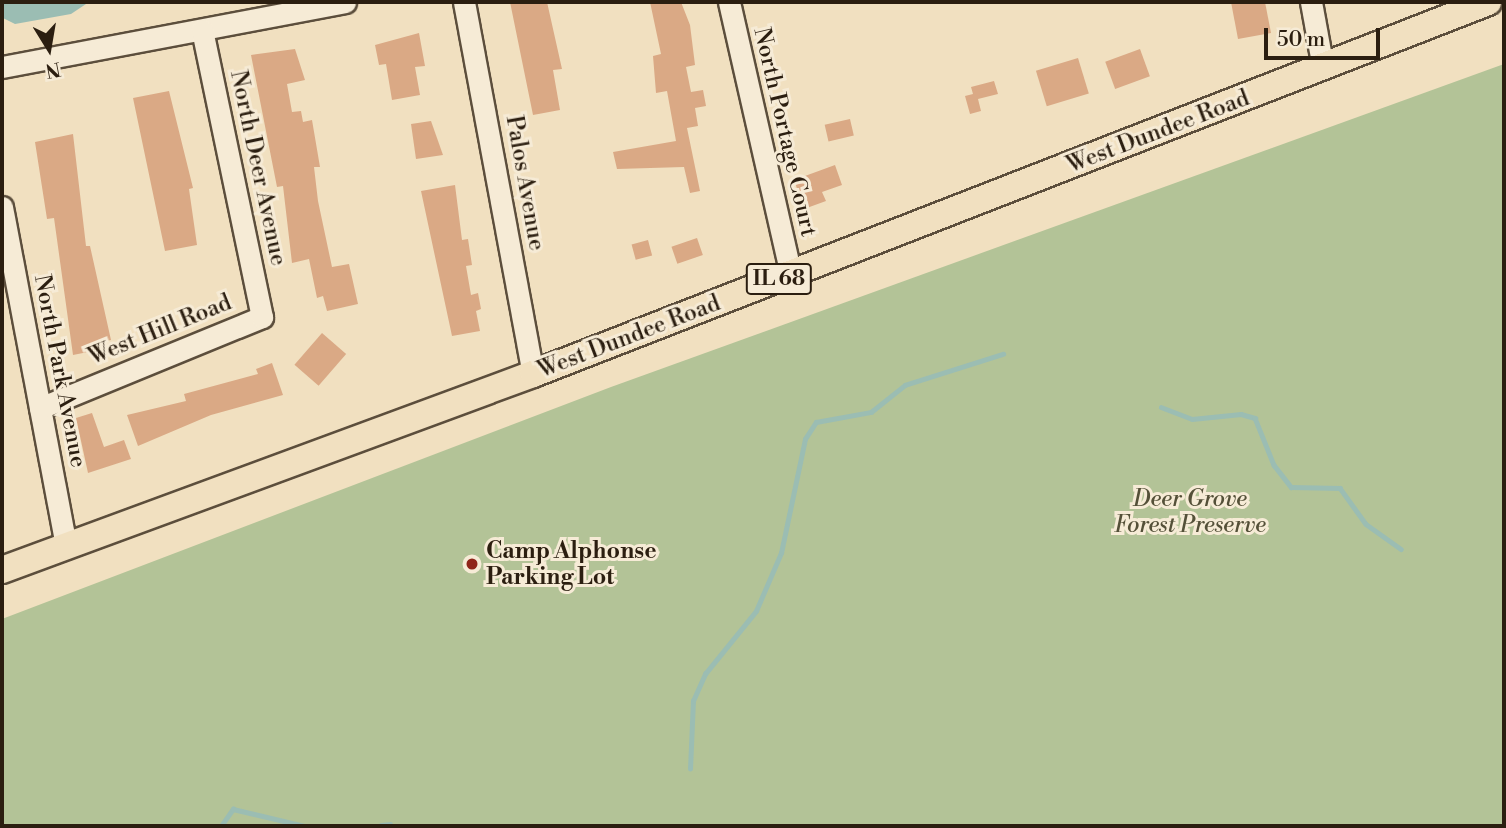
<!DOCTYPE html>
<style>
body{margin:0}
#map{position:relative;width:1506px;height:828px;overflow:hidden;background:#f1e0c0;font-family:"Libre Bodoni",serif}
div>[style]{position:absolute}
.green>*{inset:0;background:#b3c397}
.water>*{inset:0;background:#9bbdb3}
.stream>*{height:4.5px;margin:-2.25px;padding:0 2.25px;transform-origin:2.25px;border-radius:2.25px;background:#9bbdb3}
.building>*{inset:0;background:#daa985;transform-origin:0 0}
.roads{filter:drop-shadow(2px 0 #5c4e3c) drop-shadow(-2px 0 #5c4e3c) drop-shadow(0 2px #5c4e3c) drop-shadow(0 -2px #5c4e3c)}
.minor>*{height:21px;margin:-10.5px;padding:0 10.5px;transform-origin:10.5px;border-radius:10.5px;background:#f6ebd6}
.major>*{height:26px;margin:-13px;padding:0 13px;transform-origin:13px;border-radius:13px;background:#f1e0c0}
.dots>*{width:19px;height:19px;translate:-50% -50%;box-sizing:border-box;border:4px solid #f6ebd6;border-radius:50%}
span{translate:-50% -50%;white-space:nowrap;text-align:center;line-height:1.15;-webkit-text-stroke:6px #f6ebd6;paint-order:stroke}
.shield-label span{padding:2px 5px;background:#f6ebd6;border:2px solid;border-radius:5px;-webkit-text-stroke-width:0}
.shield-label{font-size:21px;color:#2b1e10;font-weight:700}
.street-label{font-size:23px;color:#2b1e10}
.park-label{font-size:23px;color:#545038;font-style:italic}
.poi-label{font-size:23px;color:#2b1e10;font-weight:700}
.left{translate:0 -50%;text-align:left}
.frame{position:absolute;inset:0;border:4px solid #2b1e10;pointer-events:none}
.north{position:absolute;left:14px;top:14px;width:70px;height:70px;-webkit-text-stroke:5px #f6ebd6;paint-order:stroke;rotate:169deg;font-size:19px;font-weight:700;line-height:28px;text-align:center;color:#2b1e10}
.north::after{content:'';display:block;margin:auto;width:24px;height:32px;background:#2b1e10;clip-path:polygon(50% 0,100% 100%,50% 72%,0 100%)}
.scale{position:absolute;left:1264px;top:28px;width:116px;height:32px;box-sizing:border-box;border:4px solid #2b1e10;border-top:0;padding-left:9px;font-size:21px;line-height:24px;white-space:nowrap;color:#2b1e10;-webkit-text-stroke:5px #f6ebd6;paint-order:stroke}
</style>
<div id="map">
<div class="green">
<div style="clip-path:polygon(1504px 64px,1504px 826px,2px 826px,2px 619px,611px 387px)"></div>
</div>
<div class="water">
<div style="clip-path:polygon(2px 2px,89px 2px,71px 14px,15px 24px,3px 18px)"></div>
</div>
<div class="stream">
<div style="left:1161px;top:407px;width:33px;rotate:21deg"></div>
<div style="left:1192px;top:419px;width:49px;rotate:-5.8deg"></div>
<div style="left:1241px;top:414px;width:15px;rotate:16deg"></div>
<div style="left:1255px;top:418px;width:51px;rotate:68deg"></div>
<div style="left:1274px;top:465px;width:28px;rotate:52deg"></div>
<div style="left:1291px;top:487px;width:49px;rotate:1.2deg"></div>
<div style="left:1340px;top:488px;width:44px;rotate:54.2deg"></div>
<div style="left:1366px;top:524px;width:43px;rotate:35.5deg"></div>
<div style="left:690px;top:769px;width:68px;rotate:-87.5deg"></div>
<div style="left:693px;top:701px;width:30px;rotate:-66deg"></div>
<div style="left:705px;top:674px;width:81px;rotate:-51deg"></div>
<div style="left:756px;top:611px;width:63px;rotate:-66.7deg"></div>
<div style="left:781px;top:553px;width:116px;rotate:-78.1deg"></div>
<div style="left:805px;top:439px;width:20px;rotate:-57deg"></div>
<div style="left:816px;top:422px;width:56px;rotate:-10.3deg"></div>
<div style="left:871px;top:412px;width:43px;rotate:-38.5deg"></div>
<div style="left:905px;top:385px;width:103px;rotate:-17.6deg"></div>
<div style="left:381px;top:825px;width:9px;rotate:-6deg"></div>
<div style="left:221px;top:826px;width:21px;rotate:-55deg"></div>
<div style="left:233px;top:809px;width:74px;rotate:13.3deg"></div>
</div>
<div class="building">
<div style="clip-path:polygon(510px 2px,547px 2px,562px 69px,553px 70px,560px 110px,533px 115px)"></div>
<div style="clip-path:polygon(650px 2px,681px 2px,690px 25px,695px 65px,686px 67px,691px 92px,703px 90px,706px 106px,695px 108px,698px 126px,687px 128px,700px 191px,690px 193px,684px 167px,617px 169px,613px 152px,676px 141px,667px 91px,656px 93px,653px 56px,661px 54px)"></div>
<div style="clip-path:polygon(1231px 2px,1265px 2px,1271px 33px,1238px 39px)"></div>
<div style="clip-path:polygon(419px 33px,425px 66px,415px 67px,420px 95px,392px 100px,386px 64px,379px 65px,375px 45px)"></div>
<div style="clip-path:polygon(295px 49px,305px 80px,287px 84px,292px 112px,301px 111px,303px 122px,312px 120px,320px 167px,314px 167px,318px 201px,332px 267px,349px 264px,358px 304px,327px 311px,323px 296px,317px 298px,309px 259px,292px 263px,283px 186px,277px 187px,251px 55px)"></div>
<div style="left:1140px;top:49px;width:29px;height:37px;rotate:70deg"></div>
<div style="left:1078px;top:58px;width:37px;height:44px;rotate:73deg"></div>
<div style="clip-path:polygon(994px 81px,998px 94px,978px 99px,981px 111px,970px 114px,965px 96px,973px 94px,971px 87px)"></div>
<div style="clip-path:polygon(169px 91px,193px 188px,189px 189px,197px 245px,165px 251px,133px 98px)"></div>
<div style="left:850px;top:119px;width:17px;height:26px;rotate:77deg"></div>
<div style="clip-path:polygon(431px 121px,443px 155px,416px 159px,411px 124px)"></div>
<div style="clip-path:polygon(73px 134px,86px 246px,90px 246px,111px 340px,101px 342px,103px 349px,73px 355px,54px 218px,47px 219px,35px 142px)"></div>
<div style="clip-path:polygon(835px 165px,842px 185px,822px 192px,826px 201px,804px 209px,794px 180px)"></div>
<div style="clip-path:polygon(455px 185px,462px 240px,468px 239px,472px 265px,466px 266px,471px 295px,478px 293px,481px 309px,476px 311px,480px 331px,452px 336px,421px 191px)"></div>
<div style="left:697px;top:238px;width:18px;height:27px;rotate:71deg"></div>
<div style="left:648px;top:240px;width:16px;height:17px;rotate:75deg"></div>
<div style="left:322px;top:333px;width:32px;height:42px;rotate:41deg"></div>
<div style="clip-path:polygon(272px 363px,283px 395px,211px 415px,138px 446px,127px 415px,186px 401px,184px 394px,258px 374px,256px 369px)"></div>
<div style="clip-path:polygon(92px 413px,104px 447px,124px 440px,131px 459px,88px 473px,76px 418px)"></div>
</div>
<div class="roads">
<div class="minor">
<div style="left:464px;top:2px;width:378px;rotate:79.5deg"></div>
<div style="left:729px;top:2px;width:280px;rotate:77.2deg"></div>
<div style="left:1311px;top:2px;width:67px;rotate:79.7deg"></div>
<div style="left:2px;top:67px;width:349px;rotate:-10.7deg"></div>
<div style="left:2px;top:207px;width:344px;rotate:79.3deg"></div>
<div style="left:40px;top:408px;width:240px;rotate:-22.3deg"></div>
<div style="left:262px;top:317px;width:293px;rotate:-101.8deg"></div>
</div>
<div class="major">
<div style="left:2px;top:570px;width:566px;rotate:-20.26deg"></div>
<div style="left:533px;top:374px;width:1025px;rotate:-21.28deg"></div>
</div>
</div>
<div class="dots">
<div style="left:472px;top:564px;background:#8f2418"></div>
</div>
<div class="shield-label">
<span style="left:779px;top:279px">IL 68</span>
</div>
<div class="street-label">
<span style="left:785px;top:132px;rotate:77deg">North Portage Court</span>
<span style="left:1158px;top:132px;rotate:-21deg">West Dundee Road</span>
<span style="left:258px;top:168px;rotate:78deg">North Deer Avenue</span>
<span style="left:525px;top:183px;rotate:80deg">Palos Avenue</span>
<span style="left:160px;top:330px;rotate:-22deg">West Hill Road</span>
<span style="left:629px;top:337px;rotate:-21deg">West Dundee Road</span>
<span style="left:60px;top:371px;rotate:79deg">North Park Avenue</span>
</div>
<div class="park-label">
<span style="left:1190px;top:512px">Deer Grove<br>Forest Preserve</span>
</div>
<div class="poi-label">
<span class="left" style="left:486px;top:564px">Camp Alphonse<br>Parking Lot</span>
</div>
<div class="frame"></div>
<div class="north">N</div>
<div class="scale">50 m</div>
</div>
